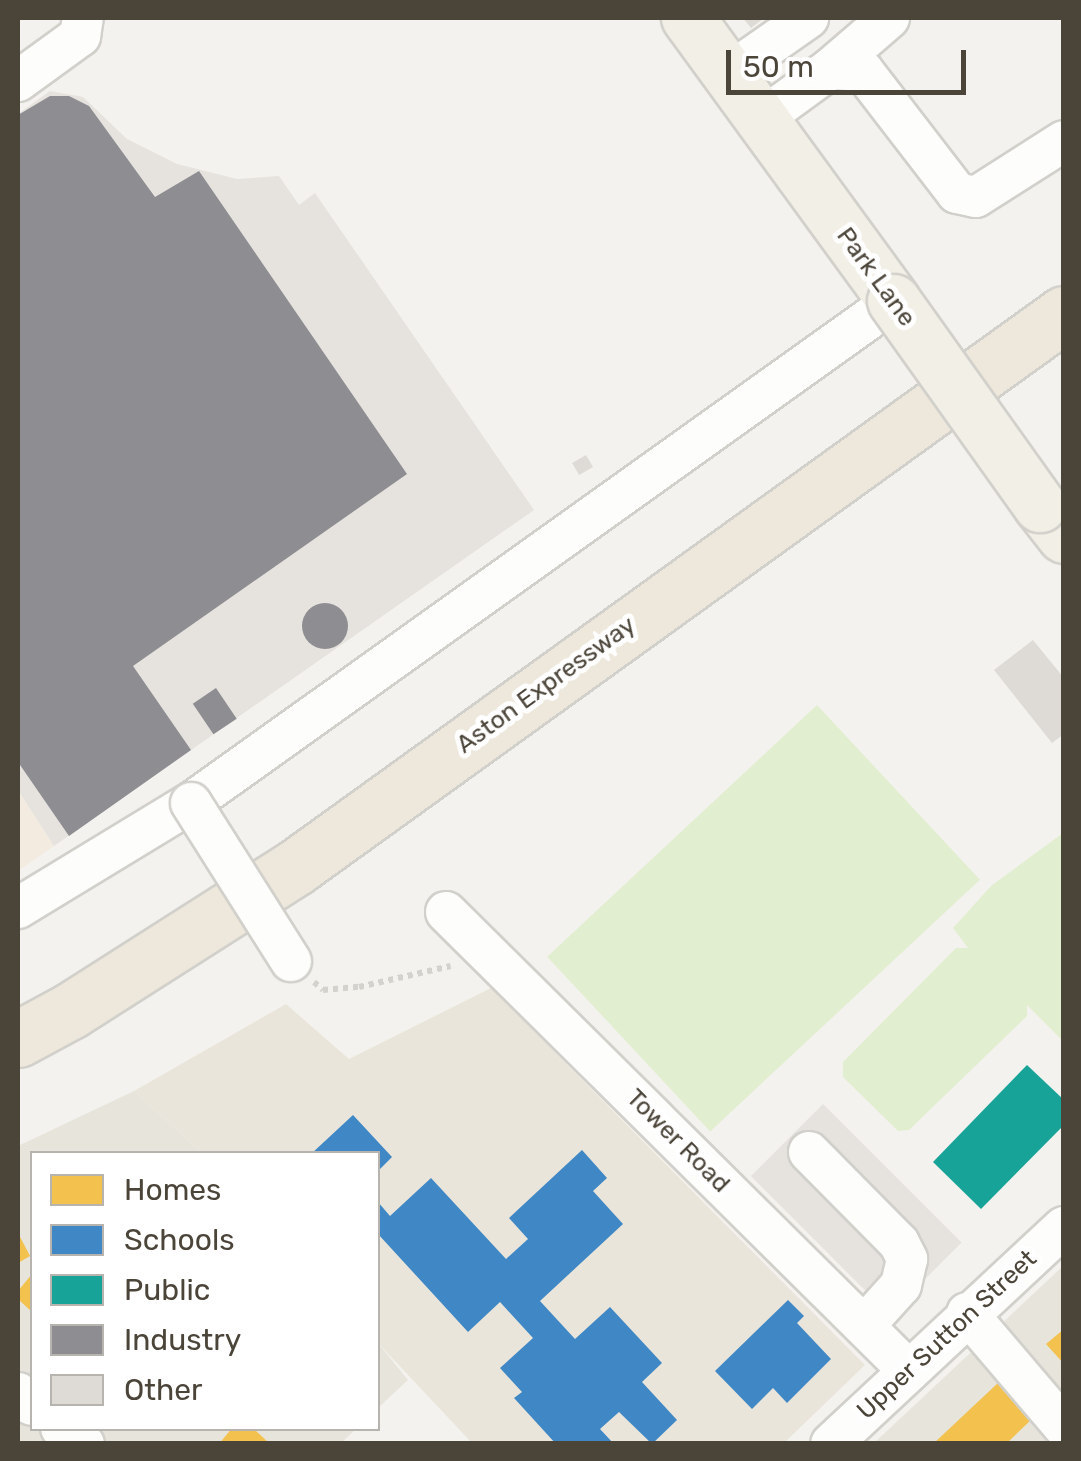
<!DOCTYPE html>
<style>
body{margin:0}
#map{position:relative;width:1081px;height:1461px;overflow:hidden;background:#f4f2ee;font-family:Rubik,sans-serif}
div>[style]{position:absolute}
.residential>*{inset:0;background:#e7e4dc}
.commercial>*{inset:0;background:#f3ebdf}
.industrial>*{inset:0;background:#e6e2de}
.education>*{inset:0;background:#eae5da}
.green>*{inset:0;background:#e1eecf;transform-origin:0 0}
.parking>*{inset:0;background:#e6e3df;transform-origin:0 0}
.homes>*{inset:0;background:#f2c14e}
.schools>*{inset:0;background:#3f88c5}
.public>*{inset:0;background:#17a398}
.industry>*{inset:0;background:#8d8d92;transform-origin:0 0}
.round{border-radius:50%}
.building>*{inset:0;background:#dedbd6;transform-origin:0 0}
.path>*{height:6px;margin-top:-3px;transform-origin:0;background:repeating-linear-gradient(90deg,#d3d2cc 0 5px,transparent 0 10px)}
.roads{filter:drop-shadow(2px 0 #d2d0cb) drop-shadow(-2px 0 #d2d0cb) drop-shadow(0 2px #d2d0cb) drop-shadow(0 -2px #d2d0cb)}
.minor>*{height:40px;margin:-20px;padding:0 20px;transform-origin:20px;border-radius:20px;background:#fdfdfc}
.major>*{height:52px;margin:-26px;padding:0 26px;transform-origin:26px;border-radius:26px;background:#f2efe6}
.highway>*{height:55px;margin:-27.5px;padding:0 27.5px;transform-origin:27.5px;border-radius:27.5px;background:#ede8db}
.bridges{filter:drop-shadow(2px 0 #d2d0cb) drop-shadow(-2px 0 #d2d0cb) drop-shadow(0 2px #d2d0cb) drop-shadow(0 -2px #d2d0cb)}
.minor-bridge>*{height:40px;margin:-20px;padding:0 20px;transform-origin:20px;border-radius:20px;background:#fdfdfc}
.major-bridge>*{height:52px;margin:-26px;padding:0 26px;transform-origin:26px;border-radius:26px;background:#f2efe6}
span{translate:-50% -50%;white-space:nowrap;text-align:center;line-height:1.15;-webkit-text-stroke:10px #fff;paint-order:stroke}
.street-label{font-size:25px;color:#4b4439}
.frame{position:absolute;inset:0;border:20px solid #4b4439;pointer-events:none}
.legend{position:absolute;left:30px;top:1151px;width:350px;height:280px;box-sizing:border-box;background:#fff;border:2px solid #b7b4b0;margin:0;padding:12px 18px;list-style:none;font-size:30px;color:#4b4439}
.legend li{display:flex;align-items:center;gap:20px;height:50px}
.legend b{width:50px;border:2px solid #b7b4b0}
.scale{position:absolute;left:726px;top:50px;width:240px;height:45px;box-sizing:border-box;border:5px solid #4b4439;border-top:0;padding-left:12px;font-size:30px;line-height:35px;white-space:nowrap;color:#4b4439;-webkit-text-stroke:8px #fff;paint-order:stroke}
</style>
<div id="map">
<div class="residential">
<div style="clip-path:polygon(134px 1091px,202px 1153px,32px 1154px,32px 1428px,356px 1429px,340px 1444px,18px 1444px,18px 1146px)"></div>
<div style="clip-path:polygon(1063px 1266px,1063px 1443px,874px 1443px)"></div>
<div style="clip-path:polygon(378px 1343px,408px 1380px,378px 1408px)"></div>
</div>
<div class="commercial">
<div style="clip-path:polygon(18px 790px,54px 846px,18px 871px)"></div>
</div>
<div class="industrial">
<div style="clip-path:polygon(50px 91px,83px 97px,127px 139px,177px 164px,237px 179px,279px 176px,299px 205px,315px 193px,534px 510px,54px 846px,18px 790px,18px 114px)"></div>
</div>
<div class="education">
<div style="clip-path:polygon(491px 988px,865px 1365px,784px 1443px,472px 1443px,378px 1343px,378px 1154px,202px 1153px,134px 1091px,286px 1004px,349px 1059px)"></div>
</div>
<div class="green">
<div style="left:817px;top:705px;width:239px;height:369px;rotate:47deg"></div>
<div style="clip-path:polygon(1063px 833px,1063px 1041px,1027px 1005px,1027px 1016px,909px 1130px,898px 1131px,843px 1077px,843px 1062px,956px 948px,968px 948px,953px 928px,991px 886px)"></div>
</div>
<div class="parking">
<div style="left:823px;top:1104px;width:196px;height:102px;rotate:45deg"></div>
</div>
<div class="homes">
<div style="clip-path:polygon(18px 1233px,30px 1256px,18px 1263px)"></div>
<div style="clip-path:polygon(32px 1274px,32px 1312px,18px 1299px,18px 1291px)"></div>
<div style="clip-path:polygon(1064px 1329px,1064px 1364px,1046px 1344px)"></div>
<div style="clip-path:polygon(999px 1382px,1033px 1418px,1006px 1444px,933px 1444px)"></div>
<div style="clip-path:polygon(232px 1428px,253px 1428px,270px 1444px,219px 1444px)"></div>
</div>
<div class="schools">
<div style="clip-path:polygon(353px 1115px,392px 1157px,378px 1171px,378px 1154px,311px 1154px)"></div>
<div style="clip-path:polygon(582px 1150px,607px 1178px,593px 1191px,623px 1224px,540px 1301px,575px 1339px,610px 1307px,662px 1363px,642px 1382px,677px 1420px,652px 1444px,619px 1412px,600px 1429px,614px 1444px,556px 1444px,514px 1398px,522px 1392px,500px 1368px,533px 1338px,500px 1302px,468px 1332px,378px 1234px,378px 1202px,390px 1216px,431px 1178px,506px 1259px,528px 1239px,509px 1218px)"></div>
<div style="clip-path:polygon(788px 1300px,804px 1316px,797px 1323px,831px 1359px,787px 1403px,773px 1388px,752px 1409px,715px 1371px)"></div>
</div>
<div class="public">
<div style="clip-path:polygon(1027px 1065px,1064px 1100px,1064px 1125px,981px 1209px,933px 1162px)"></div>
</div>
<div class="industry">
<div style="clip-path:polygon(50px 96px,69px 96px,89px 106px,155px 197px,199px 171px,407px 474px,133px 666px,191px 750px,69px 836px,18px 762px,18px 115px)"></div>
<div class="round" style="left:302px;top:603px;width:46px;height:46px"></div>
<div style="left:216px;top:688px;width:37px;height:28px;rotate:56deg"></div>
</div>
<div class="building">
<div style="clip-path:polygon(743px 18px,764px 18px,751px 28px)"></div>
<div style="left:586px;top:455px;width:14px;height:16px;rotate:60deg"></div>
<div style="clip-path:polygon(1033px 640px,1064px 678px,1064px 734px,1052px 743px,994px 670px)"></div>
</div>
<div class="path">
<div style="left:314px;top:982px;width:12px;rotate:42deg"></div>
<div style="left:323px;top:990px;width:36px;rotate:-5deg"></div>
<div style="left:359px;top:987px;width:94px;rotate:-12.9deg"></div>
</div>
<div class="roads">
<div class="minor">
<div style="left:830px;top:69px;width:78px;rotate:-40.8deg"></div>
<div style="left:728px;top:74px;width:98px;rotate:-35deg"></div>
<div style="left:18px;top:81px;width:77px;rotate:-36deg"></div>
<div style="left:80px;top:36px;width:18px;rotate:-81deg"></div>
<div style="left:760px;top:120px;width:87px;rotate:-36.1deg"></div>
<div style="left:830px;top:69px;width:33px;rotate:3deg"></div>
<div style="left:863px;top:71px;width:154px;rotate:52.4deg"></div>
<div style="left:957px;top:193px;width:19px;rotate:12deg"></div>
<div style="left:976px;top:197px;width:104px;rotate:-32.5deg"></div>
<div style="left:18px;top:908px;width:202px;rotate:-31.3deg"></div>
<div style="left:191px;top:803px;width:864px;rotate:-35.53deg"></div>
<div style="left:446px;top:912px;width:652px;rotate:44.75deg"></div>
<div style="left:809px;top:1152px;width:128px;rotate:45.3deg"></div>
<div style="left:899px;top:1243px;width:18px;rotate:63deg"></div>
<div style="left:907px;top:1259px;width:27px;rotate:103deg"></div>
<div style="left:901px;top:1285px;width:55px;rotate:132.1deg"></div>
<div style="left:967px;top:1313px;width:150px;rotate:49.6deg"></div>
<div style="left:18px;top:1393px;width:18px;rotate:41deg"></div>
<div style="left:61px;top:1428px;width:28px;rotate:35deg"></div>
<div style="left:831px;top:1444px;width:318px;rotate:-43deg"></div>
</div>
<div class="major">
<div style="left:688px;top:18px;width:350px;rotate:53.9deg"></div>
<div style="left:1040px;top:506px;width:39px;rotate:52deg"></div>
</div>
<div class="highway">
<div style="left:18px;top:1039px;width:59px;rotate:-28.3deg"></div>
<div style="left:70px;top:1011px;width:268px;rotate:-32.5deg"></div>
<div style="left:296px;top:867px;width:946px;rotate:-35.76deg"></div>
</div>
</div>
<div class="bridges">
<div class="minor-bridge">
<div style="left:191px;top:803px;width:187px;rotate:57.7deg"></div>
</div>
<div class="major-bridge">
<div style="left:894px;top:301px;width:252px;rotate:54.5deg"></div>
</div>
</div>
<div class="street-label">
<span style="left:876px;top:277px;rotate:54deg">Park Lane</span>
<span style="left:546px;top:685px;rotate:-36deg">Aston Expressway</span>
<span style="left:678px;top:1141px;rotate:45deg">Tower Road</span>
<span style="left:947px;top:1335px;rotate:-43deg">Upper Sutton Street</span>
</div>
<div class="frame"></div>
<ul class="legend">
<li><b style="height:28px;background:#f2c14e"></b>Homes</li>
<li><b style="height:28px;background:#3f88c5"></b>Schools</li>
<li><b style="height:28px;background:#17a398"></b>Public</li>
<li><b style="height:28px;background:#8d8d92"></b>Industry</li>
<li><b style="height:28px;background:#dedbd6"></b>Other</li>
</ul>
<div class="scale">50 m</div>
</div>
